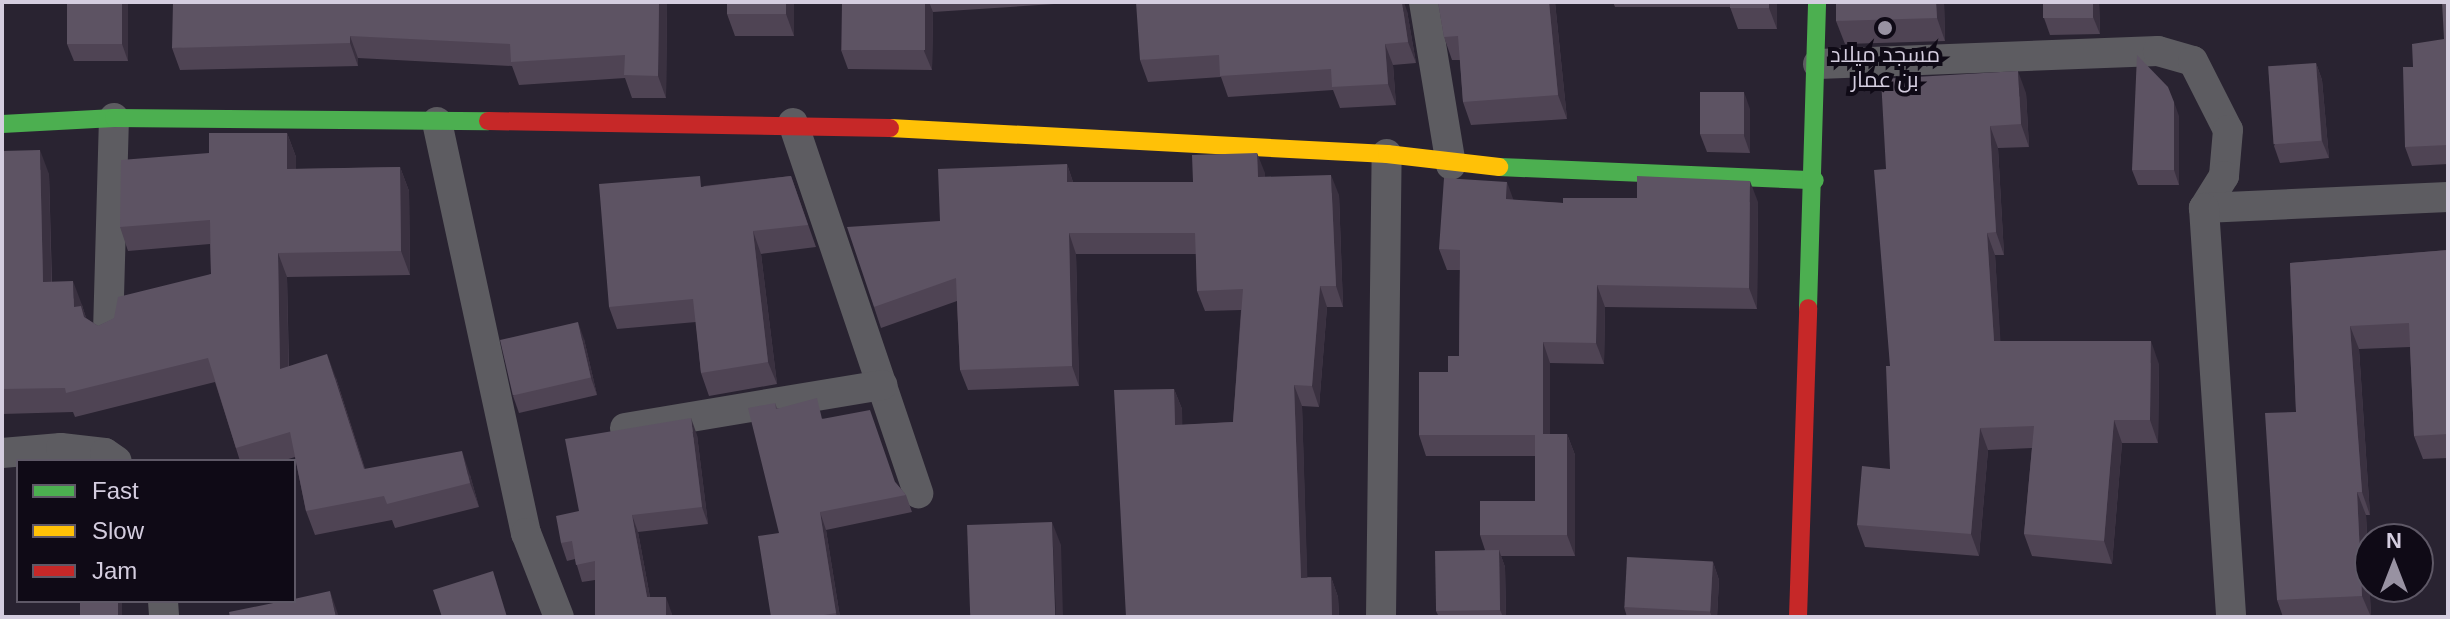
<!DOCTYPE html>
<meta charset="utf-8">
<style>
body{margin:0}
#map{position:relative;width:2450px;height:619px;overflow:hidden;background:#292331;font-family:Helvetica,Cairo,sans-serif}
div>[style]{position:absolute}
.street>*{height:30px;margin:-15px;padding:0 15px;transform-origin:15px;border-radius:15px;background:#5d5c61}
.fast>*{height:18px;margin:-9px;padding:0 9px;transform-origin:9px;border-radius:9px;background:#4caf50}
.slow>*{height:18px;margin:-9px;padding:0 9px;transform-origin:9px;border-radius:9px;background:#ffc107}
.jam>*{height:18px;margin:-9px;padding:0 9px;transform-origin:9px;border-radius:9px;background:#c62828}
.wall>*{inset:0;background:#4f4454}
.shaded-wall>*{inset:0;background:#3a3140;transform-origin:0 0}
.building>*{inset:0;background:#5d5363;transform-origin:0 0}
.dots>*{width:22px;height:22px;translate:-50% -50%;box-sizing:border-box;border:4px solid #0f0a16;border-radius:50%}
span{translate:-50% -50%;white-space:nowrap;text-align:center;line-height:1.15;-webkit-text-stroke:8px #0f0a16;paint-order:stroke}
.poi-label{font-size:22px;color:#d4cddf}
.frame{position:absolute;inset:0;border:4px solid #d4cddf;pointer-events:none}
.legend{position:absolute;left:16px;top:459px;width:280px;height:144px;box-sizing:border-box;background:#0f0a16;border:2px solid #5e5866;margin:0;padding:10px 14px;list-style:none;font-size:24px;color:#d4cddf}
.legend li{display:flex;align-items:center;gap:16px;height:40px}
.legend b{width:40px;border:2px solid #5e5866}
.north{position:absolute;left:2354px;top:523px;width:80px;height:80px;box-sizing:border-box;background:#0f0a16;border:2px solid #5e5866;border-radius:50%;rotate:0deg;font-size:22px;font-weight:700;line-height:32px;text-align:center;color:#d4cddf}
.north::after{content:'';display:block;margin:auto;width:28px;height:36px;background:#9892a2;clip-path:polygon(50% 0,100% 100%,50% 72%,0 100%)}
</style>
<div id="map">
<div class="street">
<div style="left:1424px;top:2px;width:165px;rotate:80.6deg"></div>
<div style="left:1818px;top:64px;width:340px;rotate:-2.2deg"></div>
<div style="left:2158px;top:51px;width:36px;rotate:16deg"></div>
<div style="left:2193px;top:61px;width:77px;rotate:63.1deg"></div>
<div style="left:2228px;top:130px;width:46px;rotate:95deg"></div>
<div style="left:2224px;top:176px;width:38px;rotate:122deg"></div>
<div style="left:2204px;top:208px;width:244px;rotate:-2.6deg"></div>
<div style="left:437px;top:122px;width:421px;rotate:77.8deg"></div>
<div style="left:526px;top:533px;width:90px;rotate:68.6deg"></div>
<div style="left:793px;top:123px;width:391px;rotate:71.3deg"></div>
<div style="left:2204px;top:208px;width:410px;rotate:86.2deg"></div>
<div style="left:108px;top:332px;width:214px;rotate:-88.4deg"></div>
<div style="left:625px;top:428px;width:261px;rotate:-9.5deg"></div>
<div style="left:2px;top:453px;width:59px;rotate:-4.8deg"></div>
<div style="left:61px;top:448px;width:44px;rotate:6.5deg"></div>
<div style="left:105px;top:453px;width:14px;rotate:34deg"></div>
<div style="left:163px;top:601px;width:16px;rotate:86deg"></div>
<div style="left:1381px;top:617px;width:463px;rotate:-89.3deg"></div>
</div>
<div class="fast">
<div style="left:2px;top:124px;width:112px;rotate:-3.1deg"></div>
<div style="left:114px;top:118px;width:374px;rotate:0.5deg"></div>
<div style="left:1499px;top:167px;width:316px;rotate:2.4deg"></div>
<div style="left:1808px;top:308px;width:306px;rotate:-88.3deg"></div>
</div>
<div class="slow">
<div style="left:890px;top:128px;width:498px;rotate:3deg"></div>
<div style="left:1387px;top:154px;width:113px;rotate:6.6deg"></div>
</div>
<div class="jam">
<div style="left:488px;top:121px;width:402px;rotate:1deg"></div>
<div style="left:1798px;top:617px;width:309px;rotate:-88.1deg"></div>
</div>
<div class="wall">
<div style="clip-path:polygon(128px 2px,128px 61px,74px 61px,67px 44px)"></div>
<div style="clip-path:polygon(667px 2px,666px 98px,632px 98px,625px 78px,519px 85px,512px 66px,358px 58px,358px 66px,180px 70px,172px 48px)"></div>
<div style="clip-path:polygon(727px 2px,794px 2px,794px 36px,735px 36px,727px 14px)"></div>
<div style="clip-path:polygon(842px 2px,1085px 2px,933px 12px,932px 70px,848px 69px,841px 50px)"></div>
<div style="clip-path:polygon(1438px 2px,1555px 2px,1567px 119px,1471px 125px,1463px 102px,1460px 60px,1452px 60px,1444px 37px)"></div>
<div style="clip-path:polygon(1613px 2px,1777px 2px,1777px 29px,1738px 29px,1730px 7px,1615px 7px)"></div>
<div style="clip-path:polygon(1944px 2px,1945px 41px,1845px 44px,1836px 21px)"></div>
<div style="clip-path:polygon(2043px 2px,2099px 2px,2100px 34px,2050px 35px,2044px 18px)"></div>
<div style="clip-path:polygon(2448px 2px,2448px 164px,2412px 166px,2405px 147px,2444px 39px)"></div>
<div style="clip-path:polygon(1407px 11px,1416px 63px,1393px 65px,1396px 105px,1340px 108px,1333px 90px,1228px 97px,1221px 77px,1148px 82px,1140px 60px)"></div>
<div style="clip-path:polygon(2316px 63px,2322px 80px,2329px 158px,2280px 163px,2274px 146px)"></div>
<div style="clip-path:polygon(2026px 93px,2029px 147px,1998px 148px,2004px 255px,1995px 255px,2000px 341px,2159px 364px,2158px 443px,2122px 443px,2112px 564px,2032px 556px,2024px 534px,2032px 448px,1988px 450px,1979px 556px,1865px 547px,1857px 525px,1890px 469px,1890px 366px,1886px 169px)"></div>
<div style="clip-path:polygon(1750px 109px,1750px 153px,1707px 152px,1700px 134px)"></div>
<div style="clip-path:polygon(2179px 116px,2179px 185px,2138px 185px,2132px 170px)"></div>
<div style="clip-path:polygon(287px 133px,296px 157px,296px 169px,400px 167px,409px 191px,410px 275px,287px 277px,289px 366px,336px 378px,365px 469px,470px 475px,479px 507px,395px 528px,392px 520px,315px 535px,306px 511px,295px 457px,282px 461px,240px 461px,215px 382px,75px 417px,73px 412px,2px 414px,2px 151px,49px 174px,52px 282px,82px 305px,86px 318px,98px 326px,211px 274px,210px 244px,128px 251px,120px 227px,209px 153px)"></div>
<div style="clip-path:polygon(1257px 153px,1265px 177px,1339px 195px,1343px 307px,1327px 307px,1319px 407px,1302px 406px,1307px 577px,1331px 577px,1338px 597px,1339px 617px,1126px 617px,1174px 389px,1182px 409px,1182px 425px,1233px 422px,1241px 310px,1205px 311px,1197px 291px,1196px 254px,1076px 254px,1079px 386px,968px 390px,960px 370px,957px 301px,881px 328px,874px 307px,940px 221px,1067px 164px,1073px 182px,1193px 182px)"></div>
<div style="clip-path:polygon(791px 176px,816px 247px,761px 254px,777px 384px,709px 396px,701px 373px,696px 322px,617px 329px,609px 307px,704px 186px)"></div>
<div style="clip-path:polygon(1513px 200px,1563px 203px,1758px 202px,1757px 309px,1605px 307px,1604px 364px,1550px 363px,1550px 434px,1567px 434px,1575px 455px,1575px 556px,1501px 556px,1505px 567px,1506px 617px,1439px 617px,1436px 611px,1485px 550px,1480px 535px,1535px 501px,1535px 456px,1426px 456px,1419px 435px,1448px 372px,1459px 356px,1460px 270px,1447px 270px,1439px 249px)"></div>
<div style="clip-path:polygon(2448px 250px,2448px 458px,2423px 459px,2414px 436px,2410px 347px,2359px 349px,2370px 515px,2366px 515px,2371px 617px,2283px 617px,2277px 600px,2296px 412px,2290px 263px)"></div>
<div style="clip-path:polygon(584px 339px,597px 395px,519px 413px,513px 396px)"></div>
<div style="clip-path:polygon(775px 403px,777px 408px,824px 419px,896px 483px,906px 495px,912px 512px,826px 530px,840px 617px,771px 617px,779px 533px)"></div>
<div style="clip-path:polygon(697px 435px,708px 524px,638px 532px,650px 597px,672px 614px,672px 617px,595px 580px,582px 582px,575px 559px,567px 561px,561px 543px,579px 511px)"></div>
<div style="clip-path:polygon(1713px 562px,1719px 580px,1717px 617px,1627px 617px,1624px 607px)"></div>
</div>
<div class="shaded-wall">
<div style="clip-path:polygon(122px 2px,128px 2px,128px 61px,122px 44px)"></div>
<div style="clip-path:polygon(659px 2px,667px 2px,666px 98px,658px 76px)"></div>
<div style="clip-path:polygon(786px 2px,794px 2px,794px 36px,786px 14px)"></div>
<div style="clip-path:polygon(925px 2px,929px 2px,933px 12px,932px 70px,924px 51px)"></div>
<div style="clip-path:polygon(1402px 2px,1404px 2px,1407px 11px,1416px 63px,1408px 42px)"></div>
<div style="clip-path:polygon(1549px 2px,1555px 2px,1567px 119px,1558px 95px)"></div>
<div style="clip-path:polygon(1769px 2px,1777px 2px,1777px 29px,1769px 8px)"></div>
<div style="clip-path:polygon(1936px 2px,1944px 2px,1945px 41px,1937px 18px)"></div>
<div style="clip-path:polygon(2093px 2px,2099px 2px,2100px 34px,2093px 17px)"></div>
<div style="clip-path:polygon(350px 36px,358px 58px,358px 66px,350px 43px)"></div>
<div style="clip-path:polygon(1385px 44px,1393px 65px,1396px 105px,1388px 84px)"></div>
<div style="clip-path:polygon(2316px 63px,2322px 80px,2329px 158px,2322px 141px)"></div>
<div style="clip-path:polygon(2018px 71px,2026px 93px,2029px 147px,2021px 124px)"></div>
<div style="clip-path:polygon(1744px 92px,1750px 109px,1750px 153px,1744px 136px)"></div>
<div style="clip-path:polygon(2174px 102px,2179px 116px,2179px 185px,2174px 170px)"></div>
<div style="clip-path:polygon(1990px 126px,1998px 148px,2004px 255px,1996px 232px)"></div>
<div style="clip-path:polygon(287px 133px,296px 157px,296px 193px,287px 169px)"></div>
<div style="clip-path:polygon(40px 150px,49px 174px,52px 306px,43px 282px)"></div>
<div style="clip-path:polygon(1257px 153px,1265px 173px,1266px 198px,1258px 177px)"></div>
<div style="clip-path:polygon(1067px 164px,1074px 185px,1067px 182px)"></div>
<div style="clip-path:polygon(400px 167px,409px 191px,410px 275px,401px 251px)"></div>
<div style="clip-path:polygon(1331px 175px,1339px 195px,1343px 307px,1336px 286px)"></div>
<div style="clip-path:polygon(1750px 181px,1758px 202px,1757px 309px,1749px 288px)"></div>
<div style="clip-path:polygon(1507px 182px,1515px 204px,1506px 199px)"></div>
<div style="clip-path:polygon(753px 231px,761px 254px,777px 384px,768px 362px)"></div>
<div style="clip-path:polygon(1069px 233px,1076px 254px,1079px 386px,1072px 366px)"></div>
<div style="clip-path:polygon(1987px 233px,1995px 255px,2002px 364px,1994px 341px)"></div>
<div style="clip-path:polygon(278px 253px,287px 277px,289px 393px,280px 369px)"></div>
<div style="clip-path:polygon(73px 281px,82px 305px,90px 330px,84px 317px,74px 307px)"></div>
<div style="clip-path:polygon(1597px 285px,1605px 307px,1604px 364px,1596px 343px)"></div>
<div style="clip-path:polygon(1320px 286px,1327px 307px,1319px 407px,1312px 386px)"></div>
<div style="clip-path:polygon(578px 322px,584px 339px,597px 395px,591px 378px)"></div>
<div style="clip-path:polygon(2350px 326px,2359px 349px,2370px 515px,2362px 492px)"></div>
<div style="clip-path:polygon(2151px 341px,2159px 364px,2158px 443px,2150px 420px)"></div>
<div style="clip-path:polygon(1543px 342px,1550px 363px,1550px 455px,1543px 434px)"></div>
<div style="clip-path:polygon(327px 354px,336px 378px,372px 493px,364px 469px)"></div>
<div style="clip-path:polygon(1294px 385px,1302px 406px,1308px 598px,1301px 578px)"></div>
<div style="clip-path:polygon(1174px 389px,1182px 409px,1183px 446px,1175px 425px)"></div>
<div style="clip-path:polygon(691px 418px,697px 435px,708px 524px,702px 507px)"></div>
<div style="clip-path:polygon(2114px 420px,2122px 443px,2112px 564px,2104px 541px)"></div>
<div style="clip-path:polygon(1980px 428px,1988px 450px,1979px 556px,1971px 534px)"></div>
<div style="clip-path:polygon(1567px 434px,1575px 455px,1575px 556px,1567px 535px)"></div>
<div style="clip-path:polygon(462px 451px,470px 475px,479px 507px,470px 483px)"></div>
<div style="clip-path:polygon(2357px 492px,2366px 515px,2371px 617px,2362px 596px)"></div>
<div style="clip-path:polygon(820px 512px,826px 530px,840px 617px,837px 617px,836px 613px)"></div>
<div style="clip-path:polygon(632px 515px,638px 532px,653px 614px,647px 597px)"></div>
<div style="clip-path:polygon(1052px 522px,1061px 545px,1063px 617px,1056px 617px)"></div>
<div style="clip-path:polygon(1499px 550px,1505px 567px,1506px 617px,1503px 617px,1500px 610px)"></div>
<div style="clip-path:polygon(1713px 562px,1719px 580px,1717px 617px,1712px 617px,1710px 612px)"></div>
<div style="clip-path:polygon(1331px 577px,1338px 597px,1339px 617px,1332px 617px)"></div>
<div style="clip-path:polygon(330px 591px,339px 617px,336px 617px)"></div>
<div style="clip-path:polygon(666px 597px,672px 614px,672px 617px,666px 617px)"></div>
<div style="left:118px;top:601px;width:4px;height:16px"></div>
</div>
<div class="building">
<div style="left:67px;top:2px;width:55px;height:42px"></div>
<div style="clip-path:polygon(173px 2px,659px 2px,658px 76px,624px 75px,625px 55px,511px 62px,510px 44px,350px 36px,350px 43px,172px 48px)"></div>
<div style="left:727px;top:2px;width:59px;height:12px"></div>
<div style="left:842px;top:2px;width:83px;height:48px"></div>
<div style="clip-path:polygon(1136px 2px,1402px 2px,1408px 42px,1385px 44px,1388px 84px,1332px 87px,1331px 69px,1220px 76px,1219px 55px,1140px 60px)"></div>
<div style="clip-path:polygon(1438px 2px,1549px 2px,1558px 95px,1463px 102px,1458px 36px,1444px 37px)"></div>
<div style="left:1730px;top:2px;width:39px;height:6px"></div>
<div style="clip-path:polygon(1836px 2px,1936px 2px,1937px 18px,1836px 21px)"></div>
<div style="left:2043px;top:2px;width:50px;height:16px"></div>
<div style="clip-path:polygon(2442px 2px,2448px 2px,2448px 145px,2405px 147px,2403px 67px,2413px 67px,2412px 44px,2444px 39px)"></div>
<div style="clip-path:polygon(2137px 55px,2168px 87px,2174px 102px,2174px 170px,2132px 170px)"></div>
<div style="left:2316px;top:63px;width:78px;height:48px;rotate:86deg"></div>
<div style="clip-path:polygon(2018px 71px,2021px 124px,1990px 126px,1996px 232px,1987px 233px,1994px 341px,2151px 341px,2150px 420px,2114px 420px,2104px 541px,2024px 534px,2034px 426px,1980px 428px,1971px 534px,1857px 525px,1862px 466px,1890px 469px,1886px 366px,1890px 366px,1874px 170px,1886px 169px,1881px 79px)"></div>
<div style="left:1700px;top:92px;width:44px;height:42px"></div>
<div style="clip-path:polygon(209px 133px,287px 133px,287px 169px,400px 167px,401px 251px,278px 253px,280px 369px,327px 354px,364px 469px,462px 451px,470px 483px,387px 504px,384px 496px,306px 511px,290px 432px,236px 448px,208px 358px,66px 393px,65px 388px,2px 389px,2px 151px,40px 150px,43px 282px,73px 281px,74px 307px,81px 306px,84px 317px,98px 326px,114px 318px,118px 297px,211px 274px,210px 220px,120px 227px,121px 160px,209px 153px)"></div>
<div style="clip-path:polygon(1257px 153px,1258px 177px,1331px 175px,1336px 286px,1320px 286px,1312px 386px,1294px 385px,1301px 578px,1331px 577px,1332px 617px,1126px 617px,1114px 390px,1174px 389px,1175px 425px,1233px 422px,1243px 289px,1197px 291px,1195px 233px,1069px 233px,1072px 366px,960px 370px,956px 278px,874px 307px,847px 227px,940px 221px,938px 169px,1067px 164px,1067px 182px,1193px 182px,1192px 155px)"></div>
<div style="clip-path:polygon(700px 176px,701px 187px,791px 176px,808px 225px,753px 231px,768px 362px,701px 373px,693px 299px,609px 307px,599px 184px)"></div>
<div style="clip-path:polygon(1637px 176px,1750px 181px,1749px 288px,1597px 285px,1596px 343px,1543px 342px,1543px 434px,1567px 434px,1567px 535px,1480px 535px,1480px 501px,1535px 501px,1535px 435px,1419px 435px,1419px 372px,1448px 372px,1448px 356px,1459px 356px,1460px 250px,1439px 249px,1444px 178px,1507px 182px,1506px 199px,1563px 203px,1563px 198px,1637px 198px)"></div>
<div style="clip-path:polygon(2448px 250px,2448px 434px,2414px 436px,2409px 323px,2350px 326px,2362px 492px,2357px 492px,2362px 596px,2277px 600px,2265px 413px,2296px 412px,2290px 263px)"></div>
<div style="left:578px;top:322px;width:57px;height:80px;rotate:77deg"></div>
<div style="clip-path:polygon(817px 398px,822px 419px,870px 410px,895px 482px,906px 495px,820px 512px,836px 613px,812px 617px,771px 617px,758px 536px,779px 533px,748px 408px,775px 403px,776px 409px)"></div>
<div style="clip-path:polygon(691px 418px,702px 507px,632px 515px,647px 597px,666px 597px,666px 617px,595px 617px,595px 561px,576px 565px,572px 541px,561px 543px,556px 516px,579px 511px,565px 439px)"></div>
<div style="left:1052px;top:522px;width:95px;height:85px;rotate:88deg"></div>
<div style="left:1499px;top:550px;width:60px;height:64px;rotate:89deg"></div>
<div style="left:1627px;top:557px;width:86px;height:50px;rotate:3deg"></div>
<div style="clip-path:polygon(493px 571px,507px 617px,442px 617px,433px 590px)"></div>
<div style="clip-path:polygon(330px 591px,336px 617px,230px 617px,229px 612px,283px 601px,294px 601px,294px 599px)"></div>
<div style="left:80px;top:601px;width:38px;height:16px"></div>
</div>
<div class="dots">
<div style="left:1885px;top:28px;background:#9892a2"></div>
</div>
<div class="poi-label">
<span style="left:1885px;top:67px">مسجد ميلاد<br>بن عمار</span>
</div>
<div class="frame"></div>
<ul class="legend">
<li><b style="height:10px;background:#4caf50"></b>Fast</li>
<li><b style="height:10px;background:#ffc107"></b>Slow</li>
<li><b style="height:10px;background:#c62828"></b>Jam</li>
</ul>
<div class="north">N</div>
</div>
